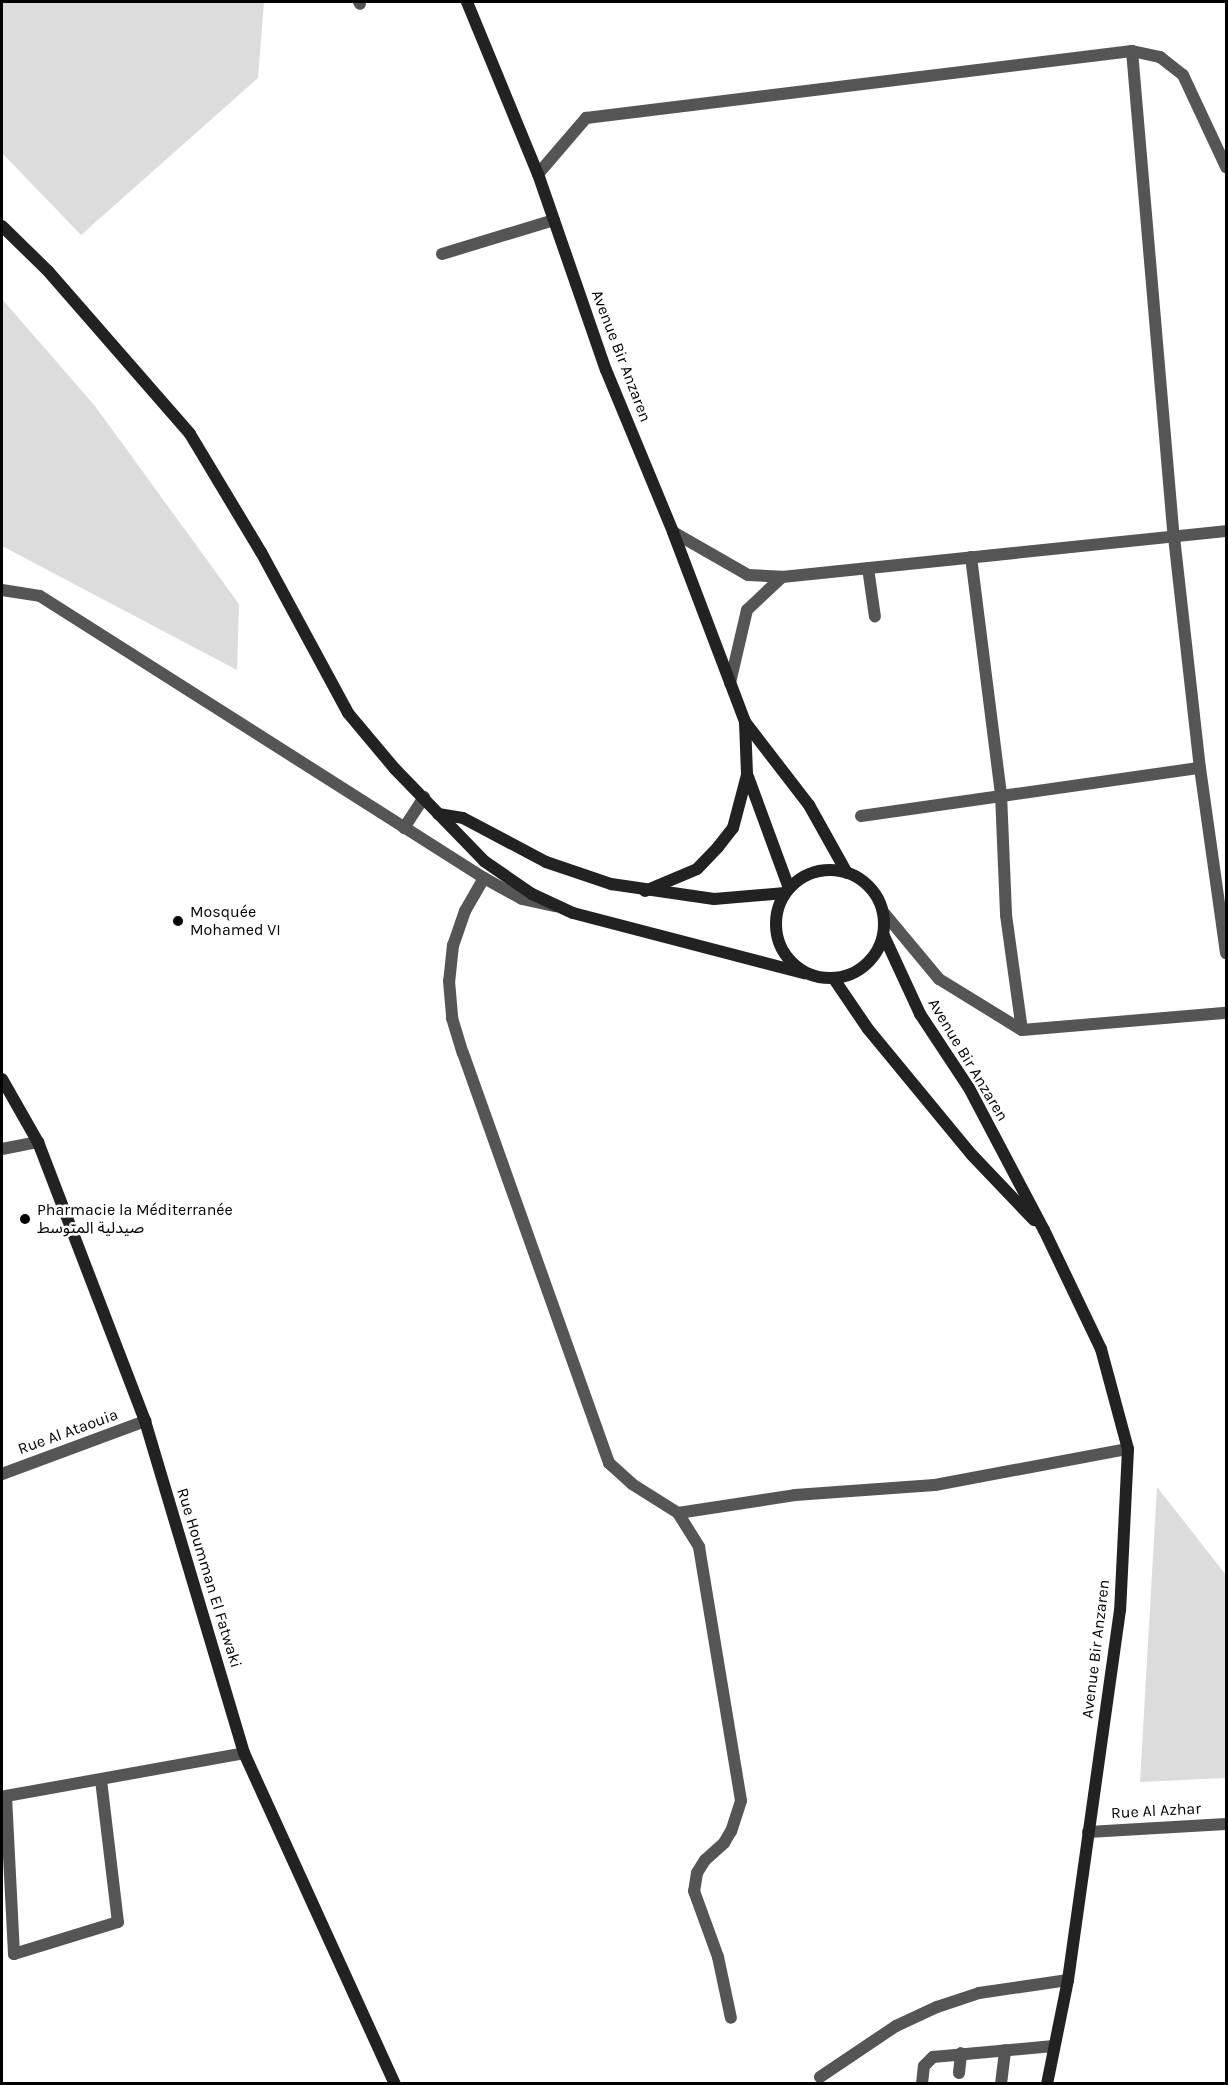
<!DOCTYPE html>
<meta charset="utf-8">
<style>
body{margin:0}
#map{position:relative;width:1228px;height:2085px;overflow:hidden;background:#fff;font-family:Karla,"Noto Sans Arabic",sans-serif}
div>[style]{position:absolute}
.green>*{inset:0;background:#dcdcdc}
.lane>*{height:12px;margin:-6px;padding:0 6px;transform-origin:6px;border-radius:6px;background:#555}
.street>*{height:12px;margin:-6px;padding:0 6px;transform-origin:6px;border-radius:6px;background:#555}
.secondary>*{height:12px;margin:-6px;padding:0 6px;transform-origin:6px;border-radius:6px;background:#222}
.secondary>.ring{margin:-6px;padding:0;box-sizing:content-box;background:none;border:12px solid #222;border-radius:50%}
.dots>*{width:16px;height:16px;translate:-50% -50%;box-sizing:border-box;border:3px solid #fff;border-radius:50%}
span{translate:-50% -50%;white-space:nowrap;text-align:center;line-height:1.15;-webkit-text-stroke:5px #fff;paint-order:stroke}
.street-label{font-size:16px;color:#000}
.poi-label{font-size:16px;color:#000}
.left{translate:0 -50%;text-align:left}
.frame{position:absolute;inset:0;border:3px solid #000;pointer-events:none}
</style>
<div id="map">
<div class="green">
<div style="clip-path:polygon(2px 2px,264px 2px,258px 78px,81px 235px,2px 153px)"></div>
<div style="clip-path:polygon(2px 299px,95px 406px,239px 604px,237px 670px,2px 546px)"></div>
<div style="clip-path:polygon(1157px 1487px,1226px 1575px,1226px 1778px,1140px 1782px)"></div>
</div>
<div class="lane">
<div style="left:359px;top:2px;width:2px;rotate:63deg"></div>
<div style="left:442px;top:254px;width:117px;rotate:-16.9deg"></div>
<div style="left:868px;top:568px;width:49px;rotate:81.9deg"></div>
<div style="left:959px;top:2073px;width:20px;rotate:-84deg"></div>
<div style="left:820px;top:2077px;width:92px;rotate:-33.9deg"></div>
<div style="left:896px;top:2026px;width:45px;rotate:-24.9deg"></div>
<div style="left:937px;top:2007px;width:44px;rotate:-18.4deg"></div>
<div style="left:979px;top:1993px;width:90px;rotate:-8.3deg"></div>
<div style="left:922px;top:2084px;width:18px;rotate:-84deg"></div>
<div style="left:924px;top:2066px;width:13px;rotate:-45deg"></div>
<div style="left:933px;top:2057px;width:121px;rotate:-5.2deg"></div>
<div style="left:1001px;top:2084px;width:34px;rotate:-83deg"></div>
</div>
<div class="street">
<div style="left:1132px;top:51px;width:488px;rotate:85.1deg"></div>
<div style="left:1174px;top:537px;width:232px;rotate:83.6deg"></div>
<div style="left:1200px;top:768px;width:187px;rotate:82deg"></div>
<div style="left:538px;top:174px;width:74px;rotate:-49.4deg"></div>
<div style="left:586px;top:118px;width:550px;rotate:-7deg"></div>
<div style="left:1132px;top:51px;width:29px;rotate:12deg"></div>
<div style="left:1160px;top:57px;width:29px;rotate:38deg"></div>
<div style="left:1183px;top:75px;width:102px;rotate:64.9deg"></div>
<div style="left:673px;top:532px;width:86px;rotate:29.8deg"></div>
<div style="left:748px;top:575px;width:34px;rotate:3deg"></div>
<div style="left:782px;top:577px;width:446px;rotate:-5.9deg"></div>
<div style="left:971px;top:557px;width:239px;rotate:82.8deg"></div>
<div style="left:1001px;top:794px;width:121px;rotate:87.6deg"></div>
<div style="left:1006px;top:915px;width:116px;rotate:82.1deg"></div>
<div style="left:2px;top:590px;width:38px;rotate:9deg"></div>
<div style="left:40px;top:596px;width:526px;rotate:32.42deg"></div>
<div style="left:484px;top:878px;width:43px;rotate:28.9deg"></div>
<div style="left:522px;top:899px;width:35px;rotate:12deg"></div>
<div style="left:730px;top:683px;width:75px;rotate:-76.9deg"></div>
<div style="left:747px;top:610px;width:48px;rotate:-43.3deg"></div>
<div style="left:861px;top:816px;width:342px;rotate:-8.1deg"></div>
<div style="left:404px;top:828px;width:37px;rotate:-57deg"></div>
<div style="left:484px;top:878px;width:38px;rotate:120deg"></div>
<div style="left:465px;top:911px;width:36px;rotate:109deg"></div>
<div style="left:453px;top:945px;width:36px;rotate:96deg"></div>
<div style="left:449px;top:981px;width:37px;rotate:85deg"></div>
<div style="left:452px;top:1018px;width:37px;rotate:73deg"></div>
<div style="left:463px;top:1053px;width:435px;rotate:70.4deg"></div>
<div style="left:609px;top:1463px;width:31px;rotate:42deg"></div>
<div style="left:632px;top:1484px;width:54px;rotate:32.2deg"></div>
<div style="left:678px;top:1513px;width:40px;rotate:58deg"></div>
<div style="left:699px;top:1547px;width:257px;rotate:80.6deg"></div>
<div style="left:741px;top:1801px;width:32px;rotate:108deg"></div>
<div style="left:731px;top:1831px;width:14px;rotate:120deg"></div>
<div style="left:724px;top:1843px;width:25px;rotate:138deg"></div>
<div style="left:705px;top:1860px;width:15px;rotate:122deg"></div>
<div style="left:697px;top:1873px;width:18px;rotate:99deg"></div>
<div style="left:694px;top:1891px;width:70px;rotate:70deg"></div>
<div style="left:718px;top:1957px;width:62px;rotate:78deg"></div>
<div style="left:884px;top:913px;width:86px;rotate:50.2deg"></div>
<div style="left:939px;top:979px;width:97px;rotate:31.6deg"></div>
<div style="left:1022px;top:1030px;width:205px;rotate:-4.8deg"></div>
<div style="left:2px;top:1149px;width:37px;rotate:-11deg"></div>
<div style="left:2px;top:1474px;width:153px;rotate:-20.3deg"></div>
<div style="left:678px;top:1513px;width:118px;rotate:-8.7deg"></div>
<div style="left:795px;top:1495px;width:140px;rotate:-4.1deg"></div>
<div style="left:935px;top:1485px;width:196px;rotate:-10.6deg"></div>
<div style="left:101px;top:1780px;width:143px;rotate:83.2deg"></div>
<div style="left:118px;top:1922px;width:109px;rotate:162.9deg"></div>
<div style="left:14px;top:1954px;width:158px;rotate:-92.9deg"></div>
<div style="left:6px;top:1796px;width:242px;rotate:-10.2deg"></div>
<div style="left:1088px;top:1832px;width:138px;rotate:-3.3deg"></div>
</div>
<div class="secondary">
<div style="left:467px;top:2px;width:186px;rotate:67.6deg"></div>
<div style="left:538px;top:174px;width:207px;rotate:70.9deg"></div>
<div style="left:606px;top:370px;width:175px;rotate:67.5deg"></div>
<div style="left:673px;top:532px;width:203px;rotate:69.2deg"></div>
<div style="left:745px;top:722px;width:105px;rotate:52.4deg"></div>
<div style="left:809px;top:805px;width:78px;rotate:60.8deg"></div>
<div style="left:2px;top:226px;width:64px;rotate:44.4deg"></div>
<div style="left:48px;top:271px;width:216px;rotate:48.9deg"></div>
<div style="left:190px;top:434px;width:138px;rotate:59deg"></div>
<div style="left:261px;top:552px;width:183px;rotate:61.6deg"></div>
<div style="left:348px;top:713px;width:73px;rotate:50deg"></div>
<div style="left:395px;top:769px;width:128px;rotate:45.9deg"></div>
<div style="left:484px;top:861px;width:58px;rotate:34.5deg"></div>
<div style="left:532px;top:894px;width:45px;rotate:24.9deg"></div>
<div style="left:573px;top:913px;width:239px;rotate:14.6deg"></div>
<div style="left:745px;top:722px;width:52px;rotate:87.8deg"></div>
<div style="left:747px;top:774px;width:121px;rotate:69.8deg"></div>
<div style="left:438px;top:814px;width:25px;rotate:9deg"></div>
<div style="left:463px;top:818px;width:94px;rotate:27.9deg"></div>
<div style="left:546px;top:862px;width:69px;rotate:18.7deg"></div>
<div style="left:611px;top:884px;width:104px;rotate:8.3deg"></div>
<div style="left:714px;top:899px;width:71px;rotate:-4.8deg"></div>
<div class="ring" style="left:776px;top:870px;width:96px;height:96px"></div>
<div style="left:645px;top:891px;width:56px;rotate:-22.9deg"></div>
<div style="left:697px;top:869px;width:30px;rotate:-46deg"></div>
<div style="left:718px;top:847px;width:24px;rotate:-52deg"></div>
<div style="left:733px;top:828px;width:55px;rotate:-75.2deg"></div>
<div style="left:884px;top:936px;width:86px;rotate:65.2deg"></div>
<div style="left:920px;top:1014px;width:89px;rotate:56.5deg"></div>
<div style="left:969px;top:1088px;width:161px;rotate:62.2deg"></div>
<div style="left:1044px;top:1230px;width:132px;rotate:64.4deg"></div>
<div style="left:1101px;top:1349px;width:104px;rotate:74.9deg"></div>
<div style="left:1128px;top:1449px;width:161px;rotate:92.8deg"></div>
<div style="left:1120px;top:1610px;width:374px;rotate:98deg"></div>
<div style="left:1068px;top:1980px;width:106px;rotate:101.4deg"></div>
<div style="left:834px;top:979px;width:60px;rotate:55.8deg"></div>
<div style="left:868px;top:1029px;width:163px;rotate:50.5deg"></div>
<div style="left:972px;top:1155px;width:90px;rotate:46.4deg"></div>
<div style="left:2px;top:1079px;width:73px;rotate:60.3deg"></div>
<div style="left:38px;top:1142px;width:299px;rotate:69deg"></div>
<div style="left:145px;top:1421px;width:346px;rotate:73.4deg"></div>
<div style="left:244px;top:1753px;width:364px;rotate:65.5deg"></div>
</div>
<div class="dots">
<div style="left:178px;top:921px;background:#000"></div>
<div style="left:25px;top:1219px;background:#000"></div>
</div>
<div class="street-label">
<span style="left:621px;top:356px;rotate:69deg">Avenue Bir Anzaren</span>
<span style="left:968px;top:1060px;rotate:59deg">Avenue Bir Anzaren</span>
<span style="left:68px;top:1432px;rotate:-20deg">Rue Al Ataouia</span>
<span style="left:209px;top:1578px;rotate:73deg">Rue Houmman El Fatwaki</span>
<span style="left:1096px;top:1649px;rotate:-83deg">Avenue Bir Anzaren</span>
<span style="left:1156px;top:1811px;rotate:-3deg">Rue Al Azhar</span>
</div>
<div class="poi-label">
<span class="left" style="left:190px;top:921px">Mosquée<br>Mohamed VI</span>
<span class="left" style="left:37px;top:1219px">Pharmacie la Méditerranée<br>صيدلية المتوسط</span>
</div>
<div class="frame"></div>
</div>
